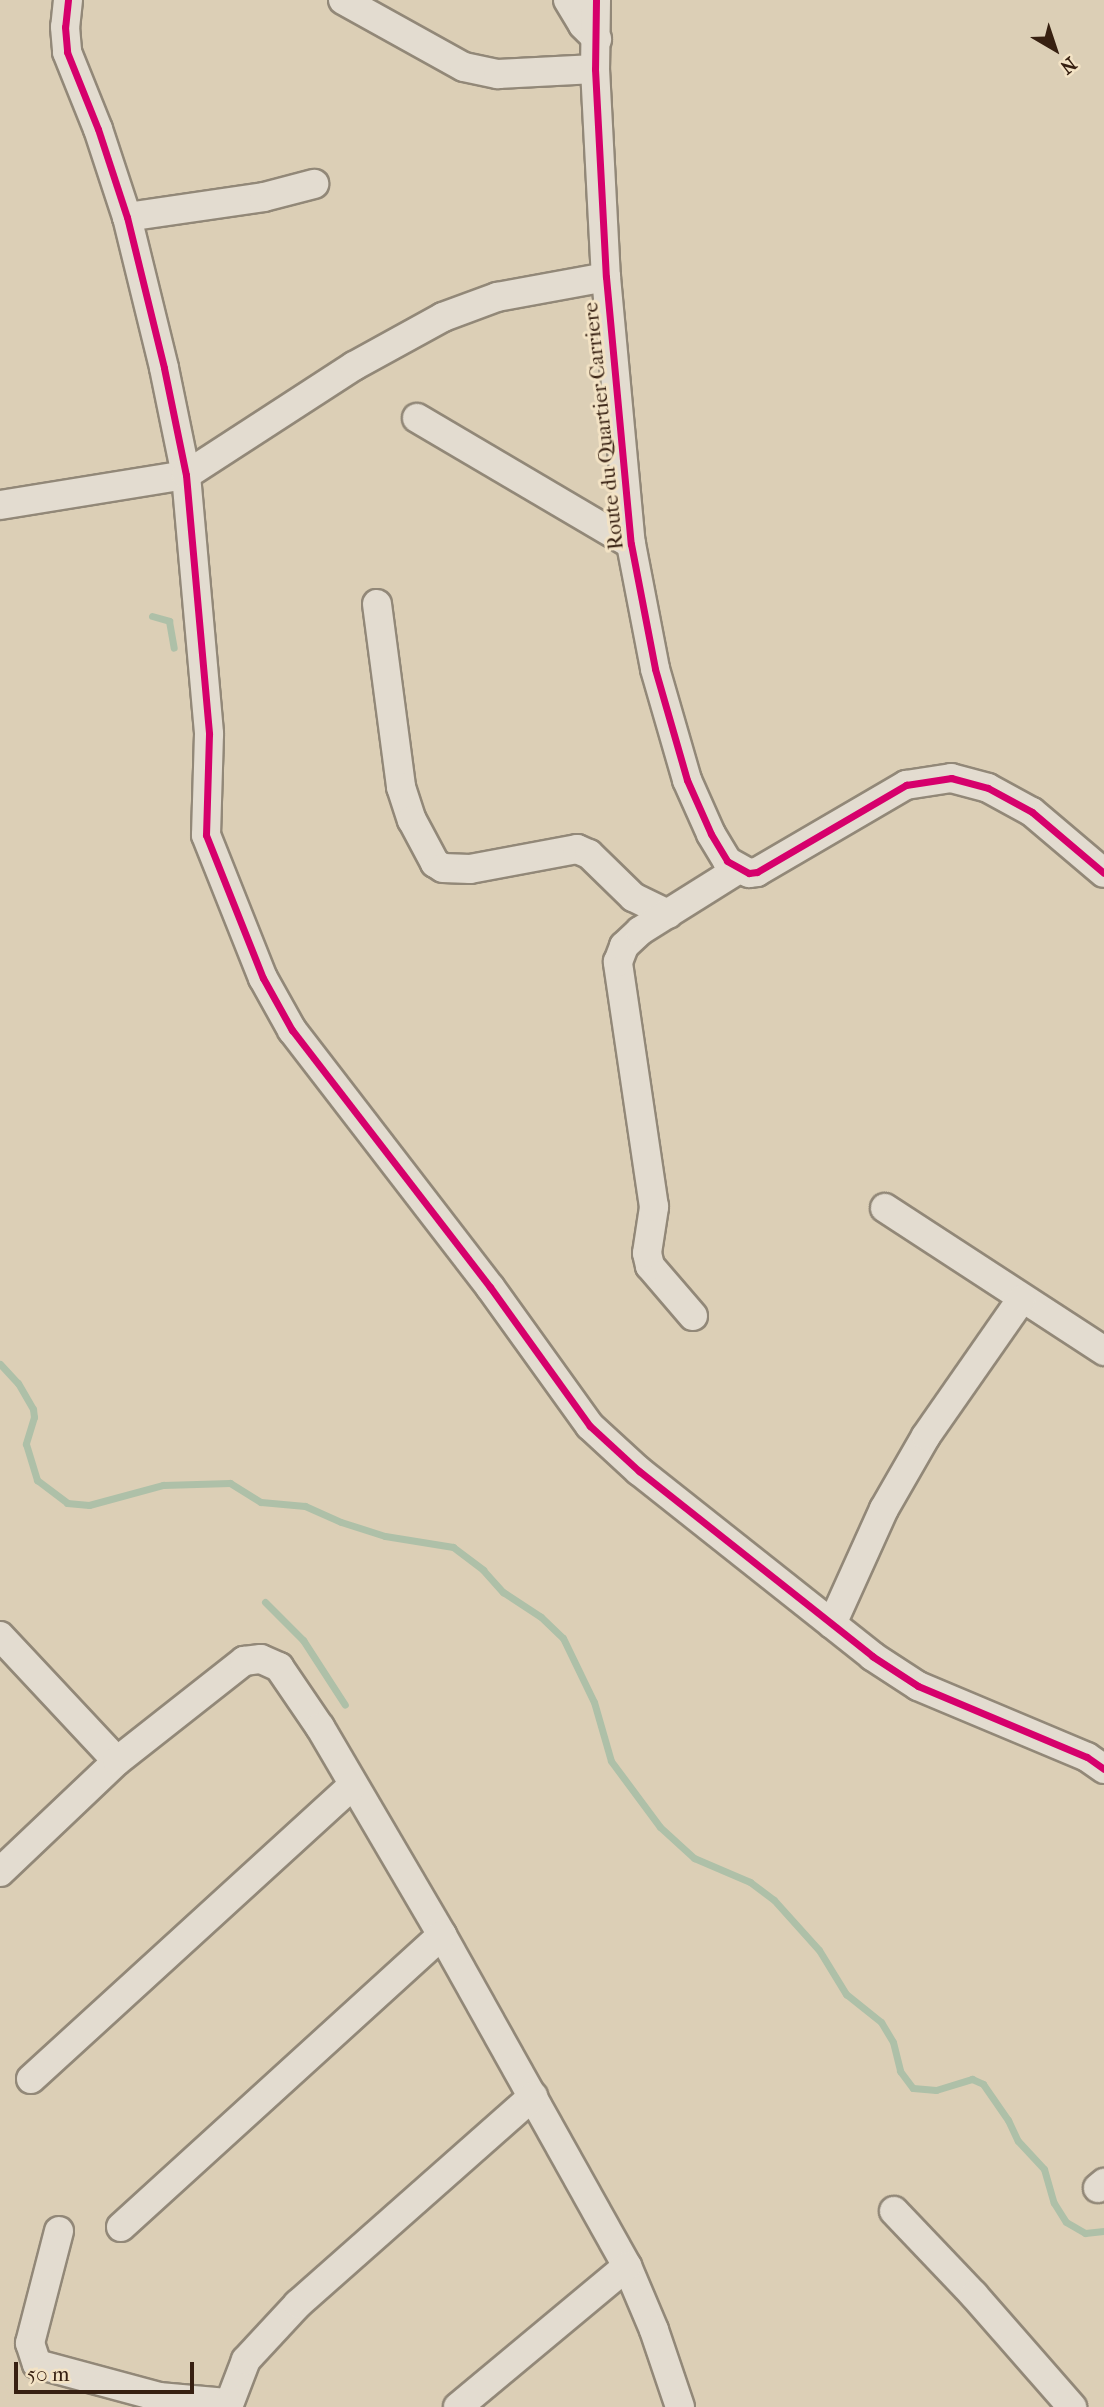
<!DOCTYPE html>
<style>
body{margin:0}
#map{position:relative;width:1104px;height:2407px;overflow:hidden;background:#dccfb6;font-family:"IM FELL French Canon",serif}
div>[style]{position:absolute}
.stream>*{height:7px;margin:-3.5px;padding:0 3.5px;transform-origin:3.5px;border-radius:3.5px;background:#aec0a8}
.roads{filter:drop-shadow(2px 0 #928878) drop-shadow(-2px 0 #928878) drop-shadow(0 2px #928878) drop-shadow(0 -2px #928878)}
.minor>*{height:28px;margin:-14px;padding:0 14px;transform-origin:14px;border-radius:14px;background:#e3dcd0}
.cycleway>*{height:7px;margin:-3.5px;padding:0 3.5px;transform-origin:3.5px;border-radius:3.5px;background:#d6006c}
span{translate:-50% -50%;white-space:nowrap;text-align:center;line-height:1.15;-webkit-text-stroke:6px #f3e3c5;paint-order:stroke}
.street-label{font-size:21px;color:#372011}
.north{position:absolute;left:1020px;top:14px;width:70px;height:70px;-webkit-text-stroke:5px #f3e3c5;paint-order:stroke;rotate:141deg;font-size:19px;font-weight:700;line-height:28px;text-align:center;color:#372011}
.north::after{content:'';display:block;margin:auto;width:24px;height:32px;background:#372011;clip-path:polygon(50% 0,100% 100%,50% 72%,0 100%)}
.scale{position:absolute;left:14px;top:2362px;width:180px;height:32px;box-sizing:border-box;border:4px solid #372011;border-top:0;padding-left:9px;font-size:21px;line-height:24px;white-space:nowrap;color:#372011;-webkit-text-stroke:5px #f3e3c5;paint-order:stroke}
</style>
<div id="map">
<div class="stream">
<div style="left:152px;top:616px;width:18px;rotate:16deg"></div>
<div style="left:169px;top:621px;width:27px;rotate:80deg"></div>
<div style="left:0;top:1364px;width:26px;rotate:47deg"></div>
<div style="left:18px;top:1383px;width:30px;rotate:60deg"></div>
<div style="left:33px;top:1409px;width:8px;rotate:83deg"></div>
<div style="left:34px;top:1417px;width:28px;rotate:107deg"></div>
<div style="left:26px;top:1444px;width:38px;rotate:73deg"></div>
<div style="left:37px;top:1480px;width:38px;rotate:37deg"></div>
<div style="left:67px;top:1503px;width:22px;rotate:5deg"></div>
<div style="left:89px;top:1505px;width:77px;rotate:-15.1deg"></div>
<div style="left:163px;top:1485px;width:67px;rotate:-1.7deg"></div>
<div style="left:230px;top:1483px;width:36px;rotate:32deg"></div>
<div style="left:261px;top:1502px;width:44px;rotate:5.2deg"></div>
<div style="left:305px;top:1506px;width:39px;rotate:24deg"></div>
<div style="left:341px;top:1522px;width:46px;rotate:17.7deg"></div>
<div style="left:385px;top:1536px;width:69px;rotate:9.2deg"></div>
<div style="left:453px;top:1547px;width:38px;rotate:37deg"></div>
<div style="left:483px;top:1570px;width:30px;rotate:48deg"></div>
<div style="left:503px;top:1592px;width:45px;rotate:33.3deg"></div>
<div style="left:541px;top:1617px;width:30px;rotate:44deg"></div>
<div style="left:563px;top:1638px;width:71px;rotate:64.2deg"></div>
<div style="left:594px;top:1702px;width:61px;rotate:73.9deg"></div>
<div style="left:611px;top:1761px;width:82px;rotate:53.4deg"></div>
<div style="left:660px;top:1827px;width:46px;rotate:42.4deg"></div>
<div style="left:694px;top:1858px;width:61px;rotate:23.2deg"></div>
<div style="left:750px;top:1882px;width:30px;rotate:37deg"></div>
<div style="left:774px;top:1900px;width:67px;rotate:48deg"></div>
<div style="left:819px;top:1950px;width:52px;rotate:58.5deg"></div>
<div style="left:846px;top:1994px;width:45px;rotate:38.7deg"></div>
<div style="left:881px;top:2022px;width:23px;rotate:59deg"></div>
<div style="left:893px;top:2042px;width:30px;rotate:76deg"></div>
<div style="left:900px;top:2071px;width:21px;rotate:53deg"></div>
<div style="left:913px;top:2088px;width:23px;rotate:5deg"></div>
<div style="left:936px;top:2090px;width:38px;rotate:-17deg"></div>
<div style="left:972px;top:2079px;width:12px;rotate:24deg"></div>
<div style="left:983px;top:2084px;width:44px;rotate:55.2deg"></div>
<div style="left:1008px;top:2120px;width:23px;rotate:65deg"></div>
<div style="left:1018px;top:2141px;width:38px;rotate:47deg"></div>
<div style="left:1044px;top:2169px;width:35px;rotate:74deg"></div>
<div style="left:1054px;top:2203px;width:22px;rotate:58deg"></div>
<div style="left:1066px;top:2222px;width:22px;rotate:30deg"></div>
<div style="left:1085px;top:2233px;width:19px;rotate:-6deg"></div>
<div style="left:265px;top:1602px;width:54px;rotate:45deg"></div>
<div style="left:303px;top:1640px;width:77px;rotate:57.1deg"></div>
</div>
<div class="roads">
<div class="minor">
<div style="left:68px;top:0;width:27px;rotate:96deg"></div>
<div style="left:65px;top:27px;width:25px;rotate:85deg"></div>
<div style="left:67px;top:52px;width:83px;rotate:68.1deg"></div>
<div style="left:98px;top:129px;width:93px;rotate:71.8deg"></div>
<div style="left:127px;top:217px;width:155px;rotate:76.2deg"></div>
<div style="left:164px;top:368px;width:109px;rotate:78.4deg"></div>
<div style="left:186px;top:475px;width:260px;rotate:84.9deg"></div>
<div style="left:209px;top:734px;width:101px;rotate:91.7deg"></div>
<div style="left:206px;top:835px;width:154px;rotate:68.3deg"></div>
<div style="left:263px;top:978px;width:60px;rotate:60.9deg"></div>
<div style="left:292px;top:1030px;width:324px;rotate:52.4deg"></div>
<div style="left:490px;top:1287px;width:171px;rotate:54.3deg"></div>
<div style="left:590px;top:1426px;width:67px;rotate:42.6deg"></div>
<div style="left:639px;top:1471px;width:298px;rotate:38.4deg"></div>
<div style="left:872px;top:1656px;width:55px;rotate:33.1deg"></div>
<div style="left:918px;top:1686px;width:183px;rotate:22.8deg"></div>
<div style="left:1087px;top:1757px;width:21px;rotate:35deg"></div>
<div style="left:343px;top:0;width:138px;rotate:29deg"></div>
<div style="left:464px;top:67px;width:35px;rotate:12deg"></div>
<div style="left:498px;top:74px;width:97px;rotate:-3deg"></div>
<div style="left:568px;top:0;width:29px;rotate:59deg"></div>
<div style="left:583px;top:25px;width:20px;rotate:45deg"></div>
<div style="left:596px;top:0;width:69px;rotate:90.8deg"></div>
<div style="left:595px;top:69px;width:208px;rotate:87deg"></div>
<div style="left:606px;top:277px;width:268px;rotate:84.7deg"></div>
<div style="left:631px;top:544px;width:127px;rotate:79.1deg"></div>
<div style="left:655px;top:669px;width:116px;rotate:73.9deg"></div>
<div style="left:687px;top:780px;width:59px;rotate:66deg"></div>
<div style="left:711px;top:834px;width:31px;rotate:59deg"></div>
<div style="left:727px;top:861px;width:25px;rotate:29deg"></div>
<div style="left:749px;top:873px;width:8px;rotate:-7deg"></div>
<div style="left:757px;top:872px;width:173px;rotate:-30.3deg"></div>
<div style="left:906px;top:785px;width:46px;rotate:-8.8deg"></div>
<div style="left:951px;top:778px;width:38px;rotate:15deg"></div>
<div style="left:988px;top:788px;width:50px;rotate:28.6deg"></div>
<div style="left:1032px;top:812px;width:94px;rotate:40.3deg"></div>
<div style="left:127px;top:217px;width:138px;rotate:-8.3deg"></div>
<div style="left:264px;top:197px;width:52px;rotate:-14.6deg"></div>
<div style="left:417px;top:418px;width:248px;rotate:30.5deg"></div>
<div style="left:0;top:505px;width:188px;rotate:-9.2deg"></div>
<div style="left:186px;top:475px;width:200px;rotate:-33deg"></div>
<div style="left:354px;top:366px;width:102px;rotate:-28.8deg"></div>
<div style="left:443px;top:317px;width:58px;rotate:-20.3deg"></div>
<div style="left:497px;top:297px;width:111px;rotate:-10.4deg"></div>
<div style="left:377px;top:604px;width:185px;rotate:82.5deg"></div>
<div style="left:401px;top:787px;width:35px;rotate:72deg"></div>
<div style="left:412px;top:820px;width:49px;rotate:61.9deg"></div>
<div style="left:435px;top:863px;width:9px;rotate:32deg"></div>
<div style="left:443px;top:868px;width:27px;rotate:2deg"></div>
<div style="left:470px;top:869px;width:109px;rotate:-10.6deg"></div>
<div style="left:577px;top:849px;width:13px;rotate:23deg"></div>
<div style="left:589px;top:854px;width:62px;rotate:44.3deg"></div>
<div style="left:633px;top:897px;width:39px;rotate:26deg"></div>
<div style="left:885px;top:1208px;width:262px;rotate:33.1deg"></div>
<div style="left:693px;top:1316px;width:66px;rotate:-130.7deg"></div>
<div style="left:650px;top:1266px;width:13px;rotate:-103deg"></div>
<div style="left:647px;top:1253px;width:47px;rotate:-81.3deg"></div>
<div style="left:654px;top:1207px;width:248px;rotate:-98.4deg"></div>
<div style="left:618px;top:962px;width:17px;rotate:-69deg"></div>
<div style="left:624px;top:946px;width:22px;rotate:-43deg"></div>
<div style="left:640px;top:931px;width:117px;rotate:-32.1deg"></div>
<div style="left:832px;top:1624px;width:126px;rotate:-65.7deg"></div>
<div style="left:884px;top:1509px;width:84px;rotate:-60.1deg"></div>
<div style="left:926px;top:1436px;width:166px;rotate:-55.1deg"></div>
<div style="left:0;top:1636px;width:171px;rotate:46.9deg"></div>
<div style="left:0;top:1872px;width:161px;rotate:-43.5deg"></div>
<div style="left:117px;top:1761px;width:162px;rotate:-38.2deg"></div>
<div style="left:244px;top:1661px;width:17px;rotate:-7deg"></div>
<div style="left:261px;top:1659px;width:20px;rotate:24deg"></div>
<div style="left:279px;top:1667px;width:73px;rotate:55.7deg"></div>
<div style="left:320px;top:1727px;width:241px;rotate:59.6deg"></div>
<div style="left:442px;top:1935px;width:379px;rotate:60.8deg"></div>
<div style="left:627px;top:2266px;width:69px;rotate:67.1deg"></div>
<div style="left:654px;top:2330px;width:81px;rotate:71.3deg"></div>
<div style="left:31px;top:2079px;width:436px;rotate:-42.4deg"></div>
<div style="left:1098px;top:2188px;width:8px;rotate:-40deg"></div>
<div style="left:894px;top:2211px;width:116px;rotate:46.4deg"></div>
<div style="left:974px;top:2295px;width:149px;rotate:48.8deg"></div>
<div style="left:121px;top:2227px;width:434px;rotate:-42.3deg"></div>
<div style="left:59px;top:2231px;width:116px;rotate:104.5deg"></div>
<div style="left:30px;top:2343px;width:22px;rotate:72deg"></div>
<div style="left:37px;top:2364px;width:126px;rotate:15.1deg"></div>
<div style="left:159px;top:2397px;width:68px;rotate:5deg"></div>
<div style="left:228px;top:2407px;width:50px;rotate:-69deg"></div>
<div style="left:246px;top:2360px;width:76px;rotate:-47.1deg"></div>
<div style="left:298px;top:2304px;width:314px;rotate:-41.5deg"></div>
<div style="left:458px;top:2407px;width:220px;rotate:-39.8deg"></div>
</div>
</div>
<div class="cycleway">
<div style="left:68px;top:0;width:27px;rotate:96deg"></div>
<div style="left:65px;top:27px;width:25px;rotate:85deg"></div>
<div style="left:67px;top:52px;width:83px;rotate:68.1deg"></div>
<div style="left:98px;top:129px;width:93px;rotate:71.8deg"></div>
<div style="left:127px;top:217px;width:155px;rotate:76.2deg"></div>
<div style="left:164px;top:368px;width:109px;rotate:78.4deg"></div>
<div style="left:186px;top:475px;width:260px;rotate:84.9deg"></div>
<div style="left:209px;top:734px;width:101px;rotate:91.7deg"></div>
<div style="left:206px;top:835px;width:154px;rotate:68.3deg"></div>
<div style="left:263px;top:978px;width:60px;rotate:60.9deg"></div>
<div style="left:292px;top:1030px;width:324px;rotate:52.4deg"></div>
<div style="left:490px;top:1287px;width:171px;rotate:54.3deg"></div>
<div style="left:590px;top:1426px;width:67px;rotate:42.6deg"></div>
<div style="left:639px;top:1471px;width:298px;rotate:38.4deg"></div>
<div style="left:872px;top:1656px;width:55px;rotate:33.1deg"></div>
<div style="left:918px;top:1686px;width:183px;rotate:22.8deg"></div>
<div style="left:1087px;top:1757px;width:21px;rotate:35deg"></div>
<div style="left:596px;top:0;width:69px;rotate:90.8deg"></div>
<div style="left:595px;top:69px;width:208px;rotate:87deg"></div>
<div style="left:606px;top:277px;width:268px;rotate:84.7deg"></div>
<div style="left:631px;top:544px;width:127px;rotate:79.1deg"></div>
<div style="left:655px;top:669px;width:116px;rotate:73.9deg"></div>
<div style="left:687px;top:780px;width:59px;rotate:66deg"></div>
<div style="left:711px;top:834px;width:31px;rotate:59deg"></div>
<div style="left:727px;top:861px;width:25px;rotate:29deg"></div>
<div style="left:749px;top:873px;width:8px;rotate:-7deg"></div>
<div style="left:757px;top:872px;width:173px;rotate:-30.3deg"></div>
<div style="left:906px;top:785px;width:46px;rotate:-8.8deg"></div>
<div style="left:951px;top:778px;width:38px;rotate:15deg"></div>
<div style="left:988px;top:788px;width:50px;rotate:28.6deg"></div>
<div style="left:1032px;top:812px;width:94px;rotate:40.3deg"></div>
</div>
<div class="street-label">
<span style="left:603px;top:426px;rotate:-96deg">Route du Quartier Carriere</span>
</div>
<div class="north">N</div>
<div class="scale">50 m</div>
</div>
